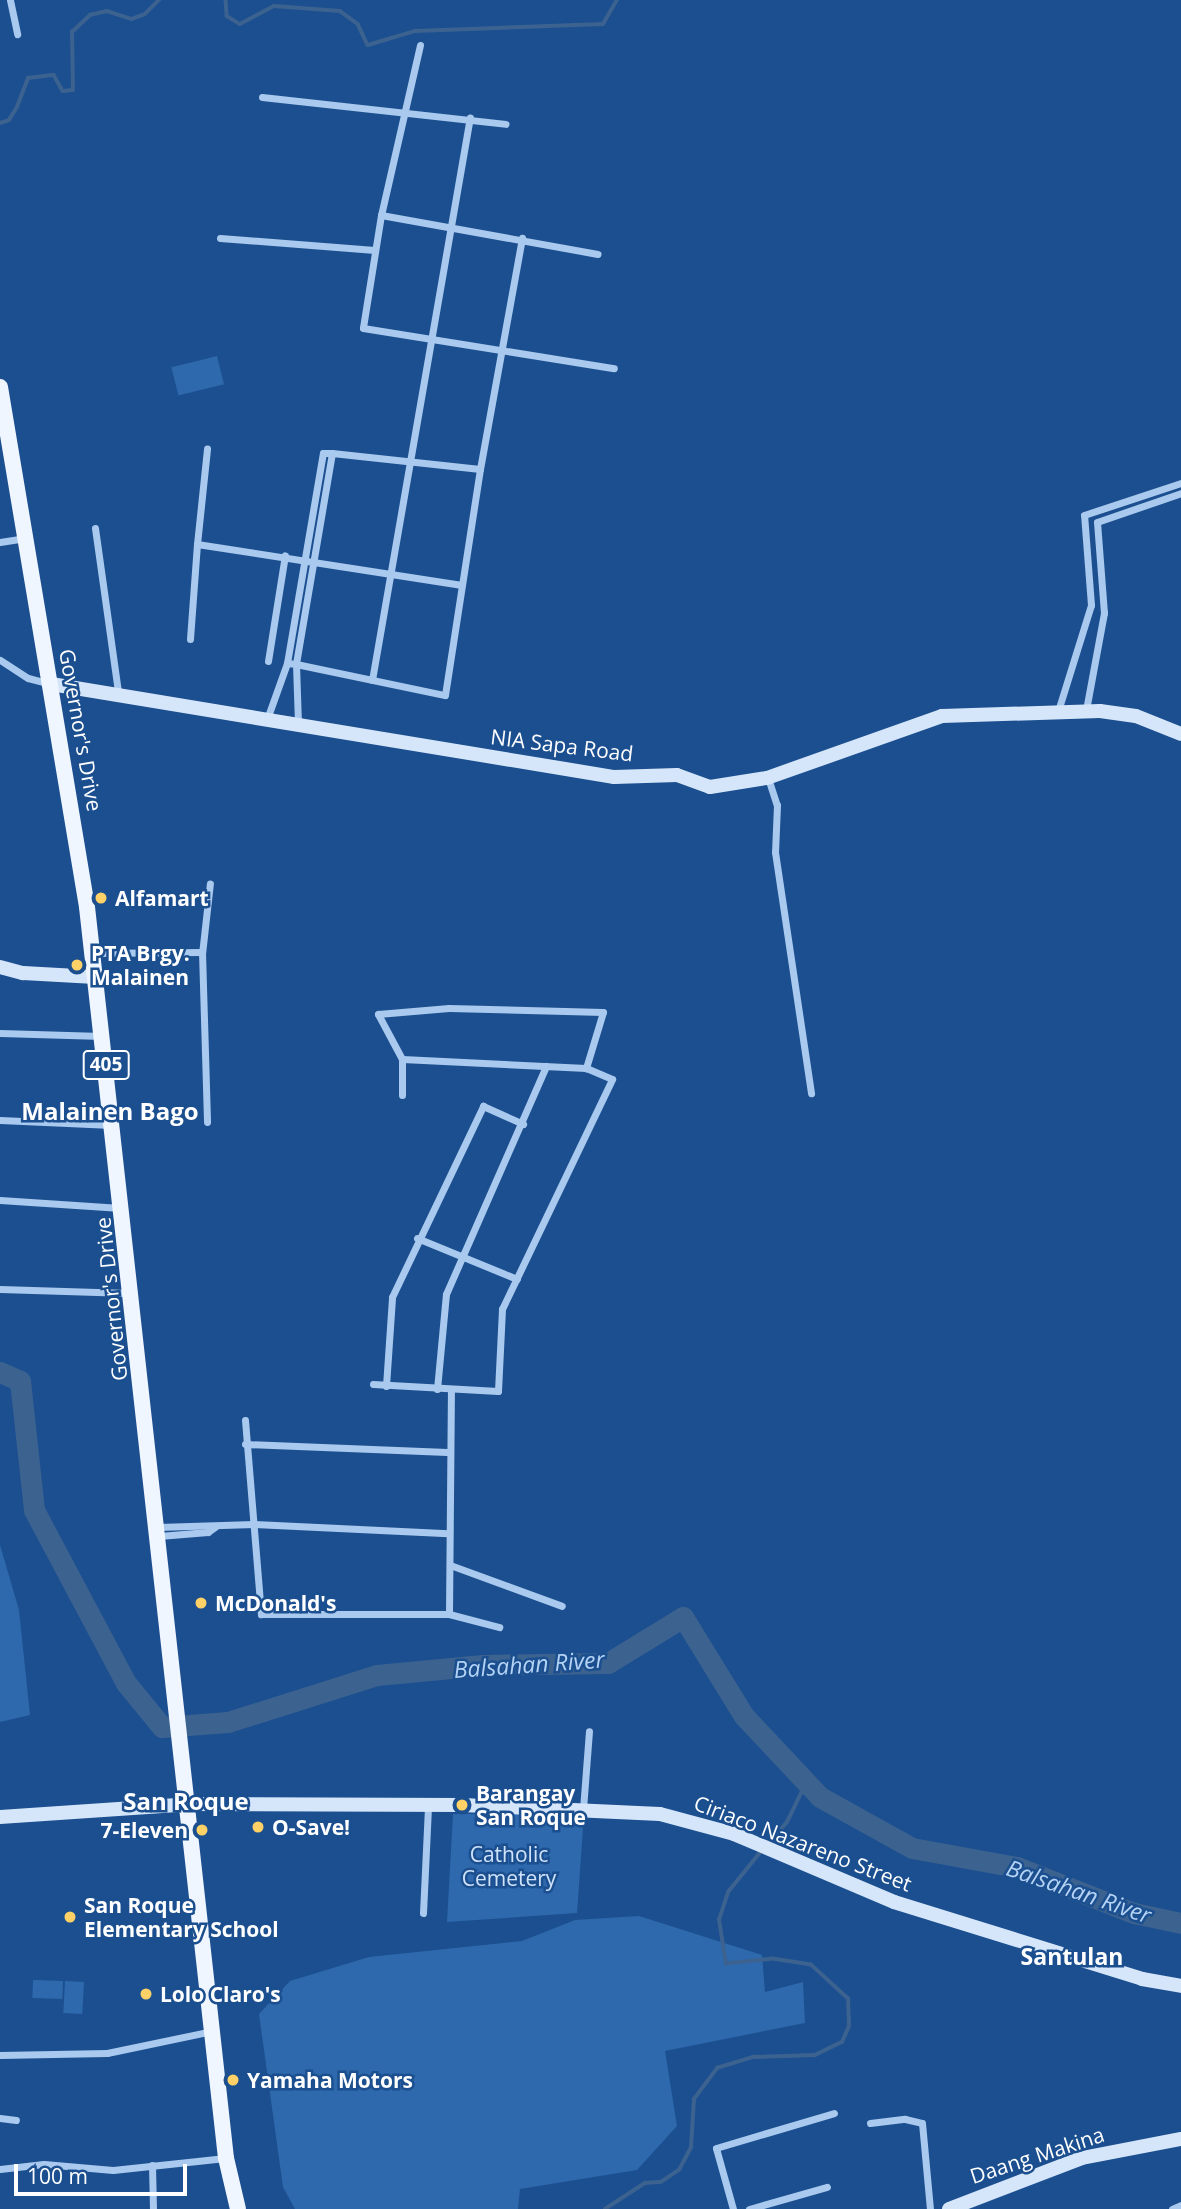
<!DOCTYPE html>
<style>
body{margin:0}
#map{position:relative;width:1181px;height:2209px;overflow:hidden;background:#1b4f8f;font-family:"Open Sans",sans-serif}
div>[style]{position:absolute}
.green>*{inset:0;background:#2e69ad;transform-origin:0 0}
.stream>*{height:3.5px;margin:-1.75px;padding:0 1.75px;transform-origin:1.75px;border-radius:1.75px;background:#3c6290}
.river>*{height:21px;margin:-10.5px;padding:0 10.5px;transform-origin:10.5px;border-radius:10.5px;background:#3c6290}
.street>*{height:7px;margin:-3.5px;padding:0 3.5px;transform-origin:3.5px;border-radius:3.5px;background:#a9c9ee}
.secondary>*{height:14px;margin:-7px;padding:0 7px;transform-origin:7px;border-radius:7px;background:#d6e6fa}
.primary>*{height:16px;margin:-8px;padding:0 8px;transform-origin:8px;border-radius:8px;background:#f0f6ff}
.dots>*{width:19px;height:19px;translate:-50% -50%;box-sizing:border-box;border:4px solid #1b4f8f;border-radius:50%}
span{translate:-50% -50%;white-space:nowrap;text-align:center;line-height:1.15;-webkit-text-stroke:5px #1b4f8f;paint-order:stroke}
.shield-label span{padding:2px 5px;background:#1b4f8f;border:2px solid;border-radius:5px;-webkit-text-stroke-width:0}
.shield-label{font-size:19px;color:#fff;font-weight:700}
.street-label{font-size:21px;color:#fff}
.poi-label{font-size:21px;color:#fff;font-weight:700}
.left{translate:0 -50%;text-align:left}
.right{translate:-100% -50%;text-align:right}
.park-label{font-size:21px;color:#cfe3fa}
.water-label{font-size:23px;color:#b5d3f5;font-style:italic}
.neighbourhood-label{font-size:23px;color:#fff;font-weight:700}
.quarter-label{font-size:24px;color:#fff;font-weight:700}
.scale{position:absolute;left:14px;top:2164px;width:173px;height:32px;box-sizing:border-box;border:4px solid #fff;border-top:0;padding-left:9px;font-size:21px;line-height:24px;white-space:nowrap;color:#fff;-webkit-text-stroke:5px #1b4f8f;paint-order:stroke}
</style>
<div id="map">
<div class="green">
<div style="left:217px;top:356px;width:29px;height:47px;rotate:76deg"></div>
<div style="clip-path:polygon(0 1545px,19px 1610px,30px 1715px,0 1722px)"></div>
<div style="clip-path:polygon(453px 1814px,584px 1814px,577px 1913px,447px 1922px)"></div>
<div style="clip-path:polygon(639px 1916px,762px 1955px,765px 1992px,803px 1982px,805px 2023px,665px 2051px,677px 2126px,637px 2170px,520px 2189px,518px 2209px,295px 2209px,283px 2187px,259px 2014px,290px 1981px,369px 1957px,522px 1941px,575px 1920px)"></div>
<div style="left:33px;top:1980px;width:30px;height:18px;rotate:2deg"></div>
<div style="left:65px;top:1981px;width:19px;height:32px;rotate:3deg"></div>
</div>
<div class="stream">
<div style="left:226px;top:0;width:16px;rotate:86deg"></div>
<div style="left:227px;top:16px;width:15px;rotate:32deg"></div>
<div style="left:240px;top:24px;width:38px;rotate:-28deg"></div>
<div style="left:274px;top:6px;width:66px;rotate:4.3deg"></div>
<div style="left:340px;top:11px;width:22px;rotate:36deg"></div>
<div style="left:358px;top:24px;width:23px;rotate:65deg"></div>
<div style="left:368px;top:45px;width:49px;rotate:-16.6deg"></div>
<div style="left:415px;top:31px;width:188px;rotate:-2.1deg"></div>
<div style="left:603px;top:24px;width:28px;rotate:-60deg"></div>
<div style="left:0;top:123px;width:9px;rotate:-18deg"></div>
<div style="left:9px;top:120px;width:15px;rotate:-58deg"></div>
<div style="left:17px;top:107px;width:31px;rotate:-69deg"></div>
<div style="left:28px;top:78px;width:26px;rotate:-7deg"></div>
<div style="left:54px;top:75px;width:18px;rotate:61deg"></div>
<div style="left:63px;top:91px;width:10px;rotate:-6deg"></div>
<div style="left:73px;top:90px;width:58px;rotate:-91deg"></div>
<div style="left:72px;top:32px;width:25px;rotate:-43deg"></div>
<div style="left:90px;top:15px;width:17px;rotate:-13deg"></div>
<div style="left:107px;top:11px;width:26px;rotate:18deg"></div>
<div style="left:132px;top:19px;width:14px;rotate:-21deg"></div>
<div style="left:145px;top:14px;width:20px;rotate:-45deg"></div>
<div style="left:768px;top:1844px;width:29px;rotate:-49deg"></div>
<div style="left:787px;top:1822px;width:43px;rotate:-64deg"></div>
<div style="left:605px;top:2209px;width:48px;rotate:-33deg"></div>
<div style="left:645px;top:2183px;width:16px;rotate:-4deg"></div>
<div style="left:661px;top:2182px;width:22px;rotate:-34deg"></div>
<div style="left:679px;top:2170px;width:26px;rotate:-62deg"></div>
<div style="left:691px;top:2147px;width:48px;rotate:-86.4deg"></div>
<div style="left:694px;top:2099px;width:39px;rotate:-53deg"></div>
<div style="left:717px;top:2068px;width:39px;rotate:-17deg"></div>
<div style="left:754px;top:2057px;width:61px;rotate:-1.9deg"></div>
<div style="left:815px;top:2055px;width:30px;rotate:-26deg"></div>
<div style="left:842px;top:2042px;width:17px;rotate:-66deg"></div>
<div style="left:849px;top:2026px;width:27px;rotate:-92deg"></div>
<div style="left:848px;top:1999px;width:50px;rotate:-137.4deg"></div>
<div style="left:811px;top:1965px;width:38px;rotate:-171deg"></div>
<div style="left:773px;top:1959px;width:47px;rotate:173.9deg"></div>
<div style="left:726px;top:1964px;width:45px;rotate:-99deg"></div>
<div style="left:719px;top:1920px;width:29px;rotate:-72deg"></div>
<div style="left:728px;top:1892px;width:55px;rotate:-50.9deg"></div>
</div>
<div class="river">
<div style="left:0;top:1372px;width:22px;rotate:24deg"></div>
<div style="left:20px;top:1381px;width:130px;rotate:83.8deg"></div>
<div style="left:34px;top:1510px;width:196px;rotate:62deg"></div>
<div style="left:126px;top:1683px;width:57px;rotate:50.7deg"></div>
<div style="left:162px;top:1727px;width:66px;rotate:-4.3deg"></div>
<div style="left:228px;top:1722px;width:156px;rotate:-17.5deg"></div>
<div style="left:377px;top:1675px;width:106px;rotate:-5.4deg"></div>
<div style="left:483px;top:1665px;width:125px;rotate:-0.9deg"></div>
<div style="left:608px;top:1663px;width:88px;rotate:-31.5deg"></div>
<div style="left:683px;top:1617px;width:116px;rotate:58.4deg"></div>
<div style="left:744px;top:1716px;width:111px;rotate:46.8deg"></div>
<div style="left:820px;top:1797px;width:105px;rotate:29deg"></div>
<div style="left:912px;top:1848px;width:107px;rotate:10.3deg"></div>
<div style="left:1017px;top:1867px;width:126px;rotate:21.5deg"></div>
<div style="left:1134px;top:1913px;width:48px;rotate:12deg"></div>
</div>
<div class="street">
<div style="left:10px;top:0;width:35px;rotate:78deg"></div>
<div style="left:420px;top:45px;width:174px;rotate:102.9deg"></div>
<div style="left:381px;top:215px;width:114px;rotate:99.1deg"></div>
<div style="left:363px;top:328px;width:254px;rotate:9.1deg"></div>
<div style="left:262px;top:97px;width:245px;rotate:6.3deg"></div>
<div style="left:381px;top:215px;width:220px;rotate:10.2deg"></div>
<div style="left:220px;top:238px;width:155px;rotate:4.4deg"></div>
<div style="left:480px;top:469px;width:235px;rotate:-79.7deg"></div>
<div style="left:1084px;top:515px;width:102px;rotate:-18.3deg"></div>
<div style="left:1097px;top:522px;width:89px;rotate:-19deg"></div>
<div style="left:95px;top:528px;width:166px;rotate:82deg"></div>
<div style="left:0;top:542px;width:26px;rotate:-9deg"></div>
<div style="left:197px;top:544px;width:96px;rotate:-84deg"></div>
<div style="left:190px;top:639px;width:95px;rotate:-85.8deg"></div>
<div style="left:197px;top:544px;width:268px;rotate:8.8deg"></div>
<div style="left:0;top:660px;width:33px;rotate:33deg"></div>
<div style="left:28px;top:678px;width:20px;rotate:15deg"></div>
<div style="left:268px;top:661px;width:107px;rotate:-80.9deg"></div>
<div style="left:372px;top:680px;width:571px;rotate:-80.13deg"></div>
<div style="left:1086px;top:710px;width:99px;rotate:-79.5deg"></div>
<div style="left:1104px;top:613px;width:91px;rotate:-94.4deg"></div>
<div style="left:1058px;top:711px;width:111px;rotate:-72.7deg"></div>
<div style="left:1091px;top:605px;width:90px;rotate:-94.4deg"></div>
<div style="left:267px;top:719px;width:59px;rotate:-70.3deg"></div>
<div style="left:287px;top:663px;width:213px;rotate:-80.3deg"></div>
<div style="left:323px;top:453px;width:9px"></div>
<div style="left:332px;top:453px;width:214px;rotate:99.7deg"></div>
<div style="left:296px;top:664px;width:9px;rotate:-174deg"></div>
<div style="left:298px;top:724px;width:60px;rotate:-91.9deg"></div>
<div style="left:296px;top:664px;width:152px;rotate:11.8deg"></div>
<div style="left:445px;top:695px;width:229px;rotate:-81.2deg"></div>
<div style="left:480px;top:469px;width:149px;rotate:-173.8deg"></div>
<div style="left:768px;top:778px;width:28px;rotate:72deg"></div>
<div style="left:777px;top:805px;width:47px;rotate:92.4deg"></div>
<div style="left:775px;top:852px;width:244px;rotate:81.5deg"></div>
<div style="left:93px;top:953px;width:109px;rotate:-0.5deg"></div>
<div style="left:202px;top:952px;width:170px;rotate:88.3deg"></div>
<div style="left:202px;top:954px;width:71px;rotate:-83.6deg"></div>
<div style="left:0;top:1033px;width:102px;rotate:1.7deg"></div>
<div style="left:402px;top:1095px;width:36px;rotate:-90deg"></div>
<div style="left:402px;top:1059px;width:51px;rotate:-118.1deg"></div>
<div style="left:378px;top:1014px;width:71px;rotate:-4.8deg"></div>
<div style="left:449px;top:1008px;width:154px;rotate:1.5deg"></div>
<div style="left:603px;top:1012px;width:59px;rotate:106.9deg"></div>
<div style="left:0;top:1120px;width:112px;rotate:2.6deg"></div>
<div style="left:0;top:1200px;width:121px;rotate:3.8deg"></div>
<div style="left:417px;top:1238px;width:108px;rotate:22.3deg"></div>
<div style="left:0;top:1289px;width:129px;rotate:1.8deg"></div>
<div style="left:373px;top:1384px;width:125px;rotate:3.2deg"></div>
<div style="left:498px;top:1391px;width:82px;rotate:-87.2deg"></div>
<div style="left:502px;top:1309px;width:255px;rotate:-64.4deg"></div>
<div style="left:612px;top:1079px;width:28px;rotate:-157deg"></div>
<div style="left:586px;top:1068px;width:184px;rotate:-177.2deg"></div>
<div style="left:386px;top:1386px;width:89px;rotate:-86.1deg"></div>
<div style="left:392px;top:1297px;width:212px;rotate:-64.5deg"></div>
<div style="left:483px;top:1106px;width:44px;rotate:24.2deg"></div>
<div style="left:437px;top:1389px;width:95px;rotate:-84.6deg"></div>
<div style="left:446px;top:1294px;width:249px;rotate:-66.3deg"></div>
<div style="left:245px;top:1420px;width:195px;rotate:85.3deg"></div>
<div style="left:261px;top:1614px;width:188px"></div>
<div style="left:449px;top:1614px;width:52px;rotate:14.6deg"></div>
<div style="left:245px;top:1444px;width:202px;rotate:2.3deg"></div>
<div style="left:158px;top:1527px;width:96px;rotate:-1.8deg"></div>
<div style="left:254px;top:1524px;width:194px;rotate:2.7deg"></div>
<div style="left:159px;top:1536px;width:49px;rotate:-4.7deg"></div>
<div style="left:208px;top:1532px;width:9px;rotate:-36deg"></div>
<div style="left:450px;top:1565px;width:119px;rotate:20.1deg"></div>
<div style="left:449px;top:1614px;width:224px;rotate:-89.5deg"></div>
<div style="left:583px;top:1809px;width:78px;rotate:-85.6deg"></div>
<div style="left:423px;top:1913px;width:107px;rotate:-87.3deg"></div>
<div style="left:0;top:2055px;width:107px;rotate:-1.1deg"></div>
<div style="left:107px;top:2053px;width:107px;rotate:-11.8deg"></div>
<div style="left:0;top:2118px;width:16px;rotate:7deg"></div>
<div style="left:870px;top:2123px;width:35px;rotate:-7deg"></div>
<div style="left:905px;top:2119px;width:17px;rotate:13deg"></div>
<div style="left:922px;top:2123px;width:86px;rotate:84.7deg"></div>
<div style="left:152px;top:2165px;width:44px;rotate:88.7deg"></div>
<div style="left:0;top:2169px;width:44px;rotate:-6.5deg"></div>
<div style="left:44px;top:2164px;width:69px;rotate:5deg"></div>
<div style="left:113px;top:2170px;width:113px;rotate:-6.1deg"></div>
<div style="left:733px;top:2209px;width:63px;rotate:-105.6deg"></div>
<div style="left:716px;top:2148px;width:123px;rotate:-16.5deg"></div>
<div style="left:749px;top:2209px;width:81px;rotate:-15.8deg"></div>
<div style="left:1172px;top:2209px;width:10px;rotate:-24deg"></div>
</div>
<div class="secondary">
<div style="left:51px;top:684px;width:571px;rotate:9.38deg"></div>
<div style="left:614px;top:777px;width:63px;rotate:-1.8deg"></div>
<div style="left:677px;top:775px;width:35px;rotate:20deg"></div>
<div style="left:710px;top:787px;width:58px;rotate:-9deg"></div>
<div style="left:767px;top:778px;width:186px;rotate:-19.5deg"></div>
<div style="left:942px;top:716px;width:158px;rotate:-1.8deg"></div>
<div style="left:1100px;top:711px;width:36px;rotate:8deg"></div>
<div style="left:1136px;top:716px;width:48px;rotate:21.8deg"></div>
<div style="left:0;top:967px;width:24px;rotate:15deg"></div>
<div style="left:23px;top:973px;width:72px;rotate:3.2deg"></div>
<div style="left:0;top:1817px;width:189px;rotate:-3.9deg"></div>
<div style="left:189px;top:1804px;width:273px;rotate:0.2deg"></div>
<div style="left:462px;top:1805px;width:198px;rotate:2.6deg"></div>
<div style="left:660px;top:1814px;width:77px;rotate:15.1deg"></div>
<div style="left:734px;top:1834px;width:174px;rotate:23deg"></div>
<div style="left:894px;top:1902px;width:260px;rotate:17.2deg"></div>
<div style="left:1142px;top:1979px;width:40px;rotate:10deg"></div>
<div style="left:949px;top:2209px;width:142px;rotate:-21deg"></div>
<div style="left:1082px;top:2158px;width:101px;rotate:-10.9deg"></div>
</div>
<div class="primary">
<div style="left:0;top:387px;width:527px;rotate:80.5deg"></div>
<div style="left:87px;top:907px;width:1259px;rotate:83.66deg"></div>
<div style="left:226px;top:2158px;width:52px;rotate:76.8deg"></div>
</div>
<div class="dots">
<div style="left:101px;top:898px;background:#ffd166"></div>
<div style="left:77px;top:965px;background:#ffd166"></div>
<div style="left:201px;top:1603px;background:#ffd166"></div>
<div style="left:462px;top:1805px;background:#ffd166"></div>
<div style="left:258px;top:1827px;background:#ffd166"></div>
<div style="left:202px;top:1830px;background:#ffd166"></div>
<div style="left:70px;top:1917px;background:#ffd166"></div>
<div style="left:146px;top:1994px;background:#ffd166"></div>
<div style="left:233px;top:2080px;background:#ffd166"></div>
</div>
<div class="shield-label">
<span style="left:106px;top:1065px">405</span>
</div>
<div class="street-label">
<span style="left:81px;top:730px;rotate:80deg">Governor's Drive</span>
<span style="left:562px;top:745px;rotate:7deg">NIA Sapa Road</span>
<span style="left:111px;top:1299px;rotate:-96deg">Governor's Drive</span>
<span style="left:803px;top:1843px;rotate:21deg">Ciriaco Nazareno Street</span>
<span style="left:1037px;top:2155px;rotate:-18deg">Daang Makina</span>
</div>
<div class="poi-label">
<span class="left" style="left:115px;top:898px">Alfamart</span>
<span class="left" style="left:91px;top:965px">PTA Brgy.<br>Malainen</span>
<span class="left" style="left:215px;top:1603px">McDonald's</span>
<span class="left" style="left:476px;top:1805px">Barangay<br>San Roque</span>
<span class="left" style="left:272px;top:1827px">O-Save!</span>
<span class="right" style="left:188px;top:1830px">7-Eleven</span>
<span class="left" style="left:84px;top:1917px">San Roque<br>Elementary School</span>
<span class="left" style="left:160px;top:1994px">Lolo Claro's</span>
<span class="left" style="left:247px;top:2080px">Yamaha Motors</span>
</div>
<div class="park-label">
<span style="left:509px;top:1866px">Catholic<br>Cemetery</span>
</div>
<div class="water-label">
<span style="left:529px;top:1664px;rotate:-4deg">Balsahan River</span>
<span style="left:1079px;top:1891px;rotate:19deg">Balsahan River</span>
</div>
<div class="neighbourhood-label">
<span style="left:1072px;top:1956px">Santulan</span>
</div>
<div class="quarter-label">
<span style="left:110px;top:1111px">Malainen Bago</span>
<span style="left:186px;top:1801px">San Roque</span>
</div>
<div class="scale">100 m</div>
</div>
